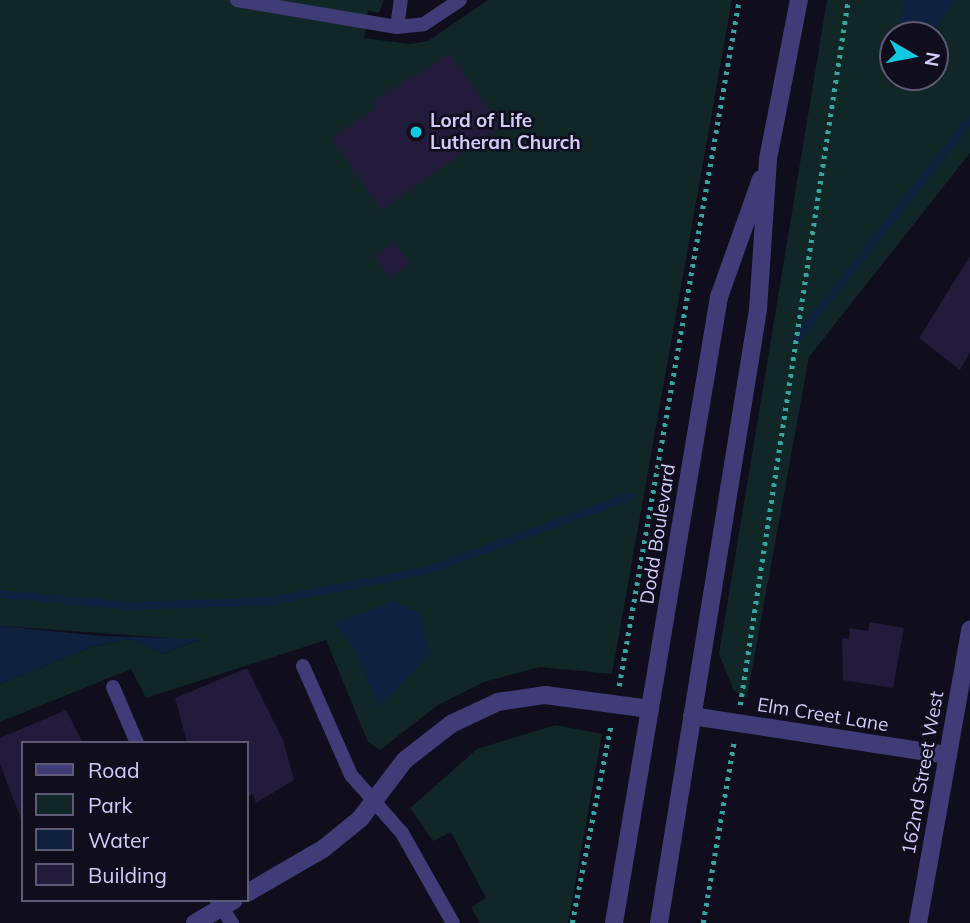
<!DOCTYPE html>
<style>
body{margin:0}
#map{position:relative;width:970px;height:923px;overflow:hidden;background:#100d1c;font-family:Mulish,sans-serif}
div>[style]{position:absolute}
.green>*{inset:0;background:#112626}
.water>*{inset:0;background:#0f213e}
.stream>*{height:8px;margin:-4px;padding:0 4px;transform-origin:4px;border-radius:4px;background:#0f213e}
.building>*{inset:0;background:#221b3c;transform-origin:0 0}
.path>*{height:4.5px;margin-top:-2.25px;transform-origin:0;background:repeating-linear-gradient(90deg,#36a5a1 0 3.5px,transparent 0 8.5px)}
.service>*{height:14px;margin:-7px;padding:0 7px;transform-origin:7px;border-radius:7px;background:#3f3c78}
.minor>*{height:18px;margin:-9px;padding:0 9px;transform-origin:9px;border-radius:9px;background:#3f3c78}
.tertiary>*{height:18px;margin:-9px;padding:0 9px;transform-origin:9px;border-radius:9px;background:#3f3c78}
.dots>*{width:19px;height:19px;translate:-50% -50%;box-sizing:border-box;border:4px solid #100d1c;border-radius:50%}
span{translate:-50% -50%;white-space:nowrap;text-align:center;line-height:1.15;-webkit-text-stroke:5px #100d1c;paint-order:stroke}
.poi-label{font-size:19px;color:#d3ccfb;font-weight:700}
.left{translate:0 -50%;text-align:left}
.street-label{font-size:19px;color:#d3ccfb}
.legend{position:absolute;left:21px;top:741px;width:228px;height:161px;box-sizing:border-box;background:#100d1c;border:2px solid #5e5975;margin:0;padding:9px 12px;list-style:none;font-size:21px;color:#d3ccfb}
.legend li{display:flex;align-items:center;gap:14px;height:35px}
.legend b{width:35px;border:2px solid #5e5975}
.north{position:absolute;left:879px;top:21px;width:70px;height:70px;box-sizing:border-box;background:#100d1c;border:2px solid #5e5975;border-radius:50%;rotate:100deg;font-size:19px;font-weight:700;line-height:28px;text-align:center;color:#d3ccfb}
.north::after{content:'';display:block;margin:auto;width:24px;height:32px;background:#12c9e2;clip-path:polygon(50% 0,100% 100%,50% 72%,0 100%)}
</style>
<div id="map">
<div class="green">
<div style="clip-path:polygon(0 0,384px 0,379px 13px,368px 11px,364px 38px,410px 44px,428px 41px,488px 0,732px 0,612px 674px,540px 667px,484px 682px,438px 705px,380px 750px,368px 742px,326px 640px,146px 698px,131px 669px,0 722px,0 684px,91px 647px,130px 639px,162px 654px,198px 640px,0 626px)"></div>
<div style="clip-path:polygon(evenodd,827px 0,970px 0,970px 153px,809px 357px,747px 697px,734px 691px,719px 654px,827px 0,893px 35px,935px 35px,935px 77px,893px 77px,893px 35px)"></div>
<div style="clip-path:polygon(555px 725px,602px 734px,568px 923px,480px 923px,471px 907px,486px 898px,451px 832px,433px 841px,410px 808px,477px 749px)"></div>
</div>
<div class="water">
<div style="clip-path:polygon(903px 0,956px 0,930px 35px,898px 35px)"></div>
<div style="clip-path:polygon(394px 601px,420px 613px,430px 654px,379px 708px,352px 645px,333px 623px)"></div>
<div style="clip-path:polygon(0 626px,101px 636px,200px 639px,162px 654px,130px 639px,91px 647px,0 684px)"></div>
</div>
<div class="stream">
<div style="left:796px;top:340px;width:280px;rotate:-51.7deg"></div>
<div style="left:0;top:594px;width:132px;rotate:5.2deg"></div>
<div style="left:131px;top:606px;width:140px;rotate:-2deg"></div>
<div style="left:271px;top:601px;width:161px;rotate:-11.1deg"></div>
<div style="left:429px;top:570px;width:214px;rotate:-20.2deg"></div>
</div>
<div class="building">
<div style="clip-path:polygon(450px 54px,501px 126px,381px 210px,332px 138px,376px 108px,372px 101px)"></div>
<div style="left:394px;top:242px;width:27px;height:24px;rotate:54deg"></div>
<div style="clip-path:polygon(970px 256px,970px 352px,960px 370px,919px 338px)"></div>
<div style="clip-path:polygon(870px 622px,904px 628px,893px 688px,843px 680px,842px 638px,849px 639px,850px 628px,868px 631px)"></div>
<div style="clip-path:polygon(247px 668px,283px 740px,294px 780px,256px 803px,253px 794px,247px 797px,247px 743px,187px 743px,175px 698px)"></div>
<div style="clip-path:polygon(66px 710px,83px 743px,23px 743px,21px 819px,0 764px,0 738px)"></div>
</div>
<div class="path">
<div style="left:619px;top:686px;width:696px;rotate:-80.08deg"></div>
<div style="left:740px;top:705px;width:713px;rotate:-81.29deg"></div>
<div style="left:572px;top:923px;width:202px;rotate:-78.9deg"></div>
<div style="left:703px;top:923px;width:185px;rotate:-80.3deg"></div>
</div>
<div class="service">
<div style="left:237px;top:0;width:162px;rotate:9.6deg"></div>
<div style="left:397px;top:27px;width:27px;rotate:-6deg"></div>
<div style="left:424px;top:24px;width:43px;rotate:-33.7deg"></div>
<div style="left:397px;top:27px;width:27px;rotate:-82deg"></div>
<div style="left:303px;top:666px;width:119px;rotate:66.2deg"></div>
<div style="left:351px;top:775px;width:77px;rotate:48.7deg"></div>
<div style="left:402px;top:833px;width:103px;rotate:60.5deg"></div>
<div style="left:113px;top:687px;width:61px;rotate:66.8deg"></div>
<div style="left:217px;top:901px;width:27px;rotate:56deg"></div>
</div>
<div class="minor">
<div style="left:692px;top:716px;width:259px;rotate:8.7deg"></div>
<div style="left:247px;top:893px;width:88px;rotate:-30.1deg"></div>
<div style="left:323px;top:849px;width:48px;rotate:-39deg"></div>
<div style="left:360px;top:819px;width:74px;rotate:-52.7deg"></div>
<div style="left:405px;top:760px;width:58px;rotate:-38deg"></div>
<div style="left:451px;top:724px;width:52px;rotate:-25.1deg"></div>
<div style="left:498px;top:702px;width:48px;rotate:-8.5deg"></div>
<div style="left:545px;top:695px;width:106px;rotate:7.6deg"></div>
<div style="left:195px;top:923px;width:45px;rotate:-30.5deg"></div>
<div style="left:918px;top:923px;width:298px;rotate:-79.9deg"></div>
</div>
<div class="tertiary">
<div style="left:614px;top:923px;width:635px;rotate:-80.48deg"></div>
<div style="left:719px;top:297px;width:125px;rotate:-70.4deg"></div>
<div style="left:659px;top:923px;width:621px;rotate:-80.83deg"></div>
<div style="left:758px;top:310px;width:151px;rotate:-86.2deg"></div>
<div style="left:768px;top:159px;width:162px;rotate:-79deg"></div>
</div>
<div class="dots">
<div style="left:416px;top:132px;background:#12c9e2"></div>
</div>
<div class="poi-label">
<span class="left" style="left:430px;top:132px">Lord of Life<br>Lutheran Church</span>
</div>
<div class="street-label">
<span style="left:658px;top:534px;rotate:-81deg">Dodd Boulevard</span>
<span style="left:823px;top:715px;rotate:9deg">Elm Creet Lane</span>
<span style="left:923px;top:773px;rotate:-80deg">162nd Street West</span>
</div>
<ul class="legend">
<li><b style="height:9px;background:#3f3c78"></b>Road</li>
<li><b style="height:19px;background:#112626"></b>Park</li>
<li><b style="height:19px;background:#0f213e"></b>Water</li>
<li><b style="height:19px;background:#221b3c"></b>Building</li>
</ul>
<div class="north">N</div>
</div>
